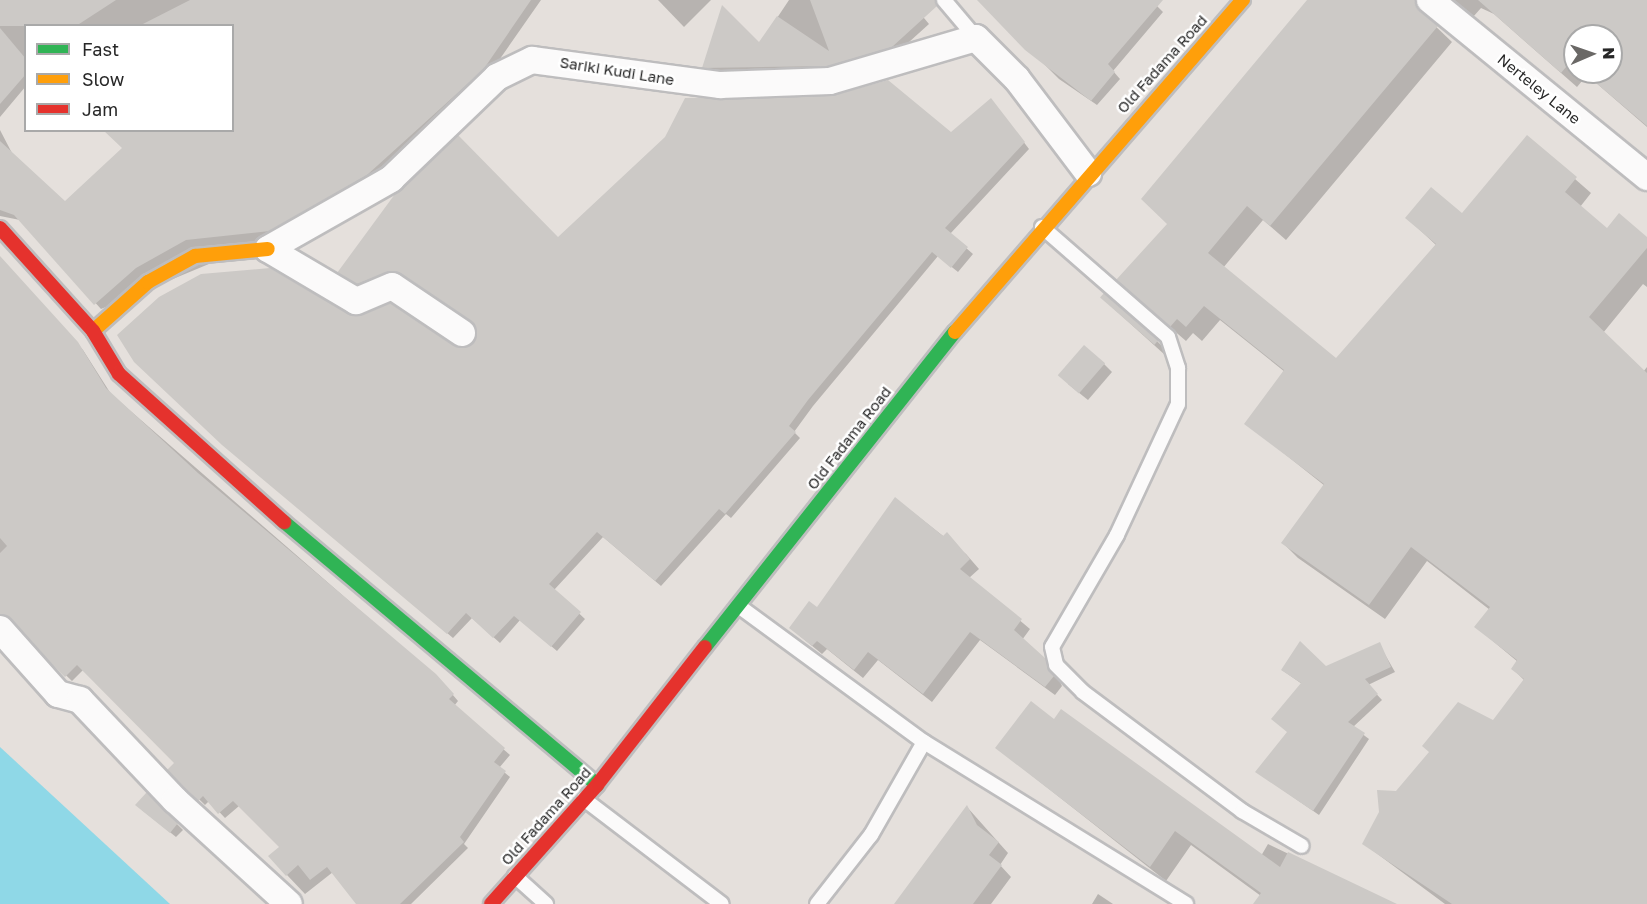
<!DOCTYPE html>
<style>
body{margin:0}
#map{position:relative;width:1647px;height:904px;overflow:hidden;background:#e5e0dc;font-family:"Golos Text",sans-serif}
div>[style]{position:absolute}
.water>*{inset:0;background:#8fd8e7}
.shadow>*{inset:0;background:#0003}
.building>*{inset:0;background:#ccc9c6;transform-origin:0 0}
.roads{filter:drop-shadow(2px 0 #bebdbe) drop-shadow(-2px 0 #bebdbe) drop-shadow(0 2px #bebdbe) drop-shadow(0 -2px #bebdbe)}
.lane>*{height:14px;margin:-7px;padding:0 7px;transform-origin:7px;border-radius:7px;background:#fbfafa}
.street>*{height:26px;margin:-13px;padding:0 13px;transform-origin:13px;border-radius:13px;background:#fbfafa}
.fast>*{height:14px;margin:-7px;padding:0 7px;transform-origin:7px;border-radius:7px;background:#30b455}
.slow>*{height:14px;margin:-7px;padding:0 7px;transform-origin:7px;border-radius:7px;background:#ff9f0a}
.jam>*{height:14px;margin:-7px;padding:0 7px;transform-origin:7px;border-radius:7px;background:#e5322d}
span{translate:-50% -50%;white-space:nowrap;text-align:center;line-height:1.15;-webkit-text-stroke:5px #fff;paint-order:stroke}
.street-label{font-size:15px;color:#272727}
.legend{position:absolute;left:24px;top:24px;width:210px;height:108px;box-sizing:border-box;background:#fff;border:2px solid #a9a9a9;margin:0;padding:8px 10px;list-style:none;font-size:18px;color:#272727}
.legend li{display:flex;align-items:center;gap:12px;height:30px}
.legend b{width:30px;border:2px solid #a9a9a9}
.north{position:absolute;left:1563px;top:24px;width:60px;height:60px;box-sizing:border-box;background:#fff;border:2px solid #a9a9a9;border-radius:50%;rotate:88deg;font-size:16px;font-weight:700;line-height:24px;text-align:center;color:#272727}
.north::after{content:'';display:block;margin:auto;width:21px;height:27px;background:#6a6866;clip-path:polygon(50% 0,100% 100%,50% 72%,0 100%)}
</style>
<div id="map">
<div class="water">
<div style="clip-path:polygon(0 747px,170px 904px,0 904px)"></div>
</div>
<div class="shadow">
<div style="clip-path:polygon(0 0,541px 0,488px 76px,373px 181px,276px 236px,101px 309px,20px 220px,0 216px,0 130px,13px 155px,65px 203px,232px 130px,232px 26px,26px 26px,26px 86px,0 117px)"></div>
<div style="clip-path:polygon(658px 0,711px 0,684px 27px)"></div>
<div style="clip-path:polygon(789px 0,909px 0,929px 24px,898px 52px,834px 71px,709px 73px,704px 67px,759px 45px)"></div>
<div style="clip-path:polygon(980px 0,1151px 0,1163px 12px,1113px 71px,1120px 79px,1097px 105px,1059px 79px)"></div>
<div style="clip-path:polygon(1314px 0,1447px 0,1433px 6px,1430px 21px,1452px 42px,1286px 240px,1263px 220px,1223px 268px,1336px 360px,1436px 245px,1407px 218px,1462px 215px,1527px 137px,1591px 193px,1580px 207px,1607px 230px,1647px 238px,1647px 287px,1643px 284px,1603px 333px,1643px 372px,1647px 367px,1647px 904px,1445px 904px,1364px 844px,1396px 792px,1494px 722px,1524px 680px,1513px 669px,1518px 662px,1476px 627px,1490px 610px,1427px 561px,1385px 619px,1298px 558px,1283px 543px,1325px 486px,1246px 423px,1285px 372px,1220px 320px,1202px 341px,1193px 333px,1186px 341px,1133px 295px,1168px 224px)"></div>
<div style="clip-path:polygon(evenodd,1449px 0,1647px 0,1647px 127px,1587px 75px,1577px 87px,1494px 14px,1481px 8px,1473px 17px,1449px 0,1575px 36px,1611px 36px,1611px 72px,1575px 72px,1575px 36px)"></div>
<div style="clip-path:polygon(996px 106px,1029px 149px,950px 234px,973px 254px,958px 272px,938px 256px,813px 406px,794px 432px,800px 438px,731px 518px,726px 514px,661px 586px,603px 537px,554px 590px,585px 619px,557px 651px,520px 620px,500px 643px,472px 618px,453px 638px,230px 450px,349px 316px,453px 347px,470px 348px,479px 335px,473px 322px,407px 279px,393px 277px,364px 289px,339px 272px,558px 239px,951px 133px)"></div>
<div style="clip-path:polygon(0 258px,83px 350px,111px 394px,441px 681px,458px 701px,454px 706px,510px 755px,499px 768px,510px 777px,464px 844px,468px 848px,411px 904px,358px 904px,333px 872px,305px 894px,270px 857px,281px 847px,239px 806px,225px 818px,209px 801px,205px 805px,169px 770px,176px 763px,84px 669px,72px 681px,4px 616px,0 621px)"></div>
<div style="clip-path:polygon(1113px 308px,1157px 341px,1168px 352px,1165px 355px)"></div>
<div style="clip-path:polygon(1104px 364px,1112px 372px,1088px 400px,1068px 384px)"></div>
<div style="clip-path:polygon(896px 499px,966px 554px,979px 569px,969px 578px,1030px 629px,1022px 640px,1054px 669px,1062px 686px,1055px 695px,980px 640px,932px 702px,878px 660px,863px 678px,827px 649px,822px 654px,800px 636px)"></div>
<div style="clip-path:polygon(1379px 644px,1395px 672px,1368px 685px,1382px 700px,1353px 727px,1369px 739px,1319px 815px,1257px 772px,1288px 732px,1302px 684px,1282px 670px,1326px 668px)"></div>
<div style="clip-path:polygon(1054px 721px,1261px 856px,1268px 844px,1393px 904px,1254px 904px,1261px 896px,1191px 845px,1166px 881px,997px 748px)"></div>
<div style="clip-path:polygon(147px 794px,183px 830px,176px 837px,142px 810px)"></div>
<div style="clip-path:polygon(967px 807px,1008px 853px,1000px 865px,1011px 877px,991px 904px,896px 904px)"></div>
<div style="clip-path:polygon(1098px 894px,1113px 904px,1092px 904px)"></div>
</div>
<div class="building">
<div style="clip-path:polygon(0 0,116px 0,76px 26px,0 26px)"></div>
<div style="clip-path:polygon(190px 0,531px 0,483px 70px,367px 175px,270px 231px,186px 240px,136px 268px,94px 305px,14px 215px,0 210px,0 141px,65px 201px,122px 148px,103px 130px,232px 130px,232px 26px,139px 26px)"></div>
<div style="clip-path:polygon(810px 0,935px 0,937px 6px,892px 47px,828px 66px,702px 68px,722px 5px,759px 42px,777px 16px,829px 51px)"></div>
<div style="clip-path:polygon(977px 0,1163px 0,1108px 64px,1115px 72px,1091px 101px,1025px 50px)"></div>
<div style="clip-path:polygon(1307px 0,1415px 0,1438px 26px,1270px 226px,1247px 206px,1208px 253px,1336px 358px,1436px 244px,1405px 218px,1431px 187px,1462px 213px,1527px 135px,1577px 177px,1565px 192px,1607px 228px,1619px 213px,1647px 237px,1647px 248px,1589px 317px,1647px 373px,1647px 904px,1452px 904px,1362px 844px,1379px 812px,1377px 790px,1396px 791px,1429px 752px,1422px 746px,1458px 702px,1493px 720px,1524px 679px,1511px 669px,1517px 660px,1474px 627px,1490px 607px,1411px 547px,1369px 605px,1281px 543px,1324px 484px,1244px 424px,1284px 370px,1204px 306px,1186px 327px,1177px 319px,1170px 327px,1116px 280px,1167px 224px,1141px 199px)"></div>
<div style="clip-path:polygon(1478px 0,1647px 0,1647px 126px,1583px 72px,1611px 72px,1611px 36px,1575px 36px,1575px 65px,1571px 61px,1561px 73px)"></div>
<div style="clip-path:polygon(0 28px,26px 59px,26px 74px,0 104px)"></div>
<div style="clip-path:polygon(888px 80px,951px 132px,991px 98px,1025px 142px,945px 228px,968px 247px,951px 268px,932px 252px,808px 400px,789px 426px,796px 432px,725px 514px,719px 509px,655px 581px,597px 532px,549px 584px,581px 612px,551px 647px,514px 616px,493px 638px,466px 613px,447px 634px,222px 445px,134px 362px,117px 335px,159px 297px,201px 274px,270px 268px,349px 314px,390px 303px,454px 345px,468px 347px,477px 335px,471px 321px,400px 274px,387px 272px,357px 284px,337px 273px,395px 194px,458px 135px,558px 237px,665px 137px,685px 98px,831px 96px)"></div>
<div style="clip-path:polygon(0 256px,78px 342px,106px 388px,198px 473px,436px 674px,454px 694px,449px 699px,505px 748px,494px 762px,506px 771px,460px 837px,464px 842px,400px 904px,356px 904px,327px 867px,310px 880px,298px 865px,286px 876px,268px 856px,279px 847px,233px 801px,218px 814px,203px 796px,198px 801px,167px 770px,174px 763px,77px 665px,65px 677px,0 614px,0 553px,7px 546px,0 538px)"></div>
<div style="left:1104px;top:293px;width:72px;height:6px;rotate:41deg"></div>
<div style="left:1084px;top:345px;width:28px;height:40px;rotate:41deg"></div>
<div style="clip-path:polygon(895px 497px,943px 536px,947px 532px,970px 559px,960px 569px,1022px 619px,1014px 630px,1045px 658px,1054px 676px,1045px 687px,970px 632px,923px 694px,868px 652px,854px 670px,817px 641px,812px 646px,789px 628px,809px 601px,817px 607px)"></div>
<div style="clip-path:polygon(1300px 641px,1326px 666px,1380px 642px,1391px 667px,1365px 679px,1378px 694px,1348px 722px,1365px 733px,1313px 811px,1255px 772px,1287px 732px,1271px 719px,1301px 683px,1281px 670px)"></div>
<div style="clip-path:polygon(1031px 701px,1054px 719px,1061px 709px,1280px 867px,1288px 852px,1397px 904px,1253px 904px,1261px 893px,1175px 831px,1150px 867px,995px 748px)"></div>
<div style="clip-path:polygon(147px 792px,178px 823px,170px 833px,135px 805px)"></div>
<div style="clip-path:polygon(967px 805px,977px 825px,999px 842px,989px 855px,1002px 865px,973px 904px,894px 904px)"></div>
</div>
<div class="roads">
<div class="lane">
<div style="left:944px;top:0;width:50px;rotate:49.9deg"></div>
<div style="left:1042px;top:227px;width:167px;rotate:41.1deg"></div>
<div style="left:1168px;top:337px;width:33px;rotate:72deg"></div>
<div style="left:1178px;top:368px;width:36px;rotate:90deg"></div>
<div style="left:1178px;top:404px;width:145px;rotate:115deg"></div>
<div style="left:1117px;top:535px;width:129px;rotate:120.1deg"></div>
<div style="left:1052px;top:647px;width:18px;rotate:77deg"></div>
<div style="left:1056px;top:665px;width:38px;rotate:45deg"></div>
<div style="left:1083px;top:692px;width:199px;rotate:36.8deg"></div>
<div style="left:1242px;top:811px;width:69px;rotate:30.3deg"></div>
<div style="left:740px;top:607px;width:228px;rotate:36.3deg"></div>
<div style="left:924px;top:742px;width:308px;rotate:31.7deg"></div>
<div style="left:584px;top:799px;width:173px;rotate:37.3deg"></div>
<div style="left:515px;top:876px;width:42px;rotate:42.1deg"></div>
<div style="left:817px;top:904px;width:88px;rotate:-52deg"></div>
<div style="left:871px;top:835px;width:107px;rotate:-60.3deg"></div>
</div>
<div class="street">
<div style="left:1430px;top:0;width:280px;rotate:39.2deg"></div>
<div style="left:462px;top:333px;width:84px;rotate:-146.1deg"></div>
<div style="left:392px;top:286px;width:39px;rotate:157deg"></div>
<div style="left:356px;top:301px;width:102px;rotate:-149.4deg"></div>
<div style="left:268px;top:249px;width:142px;rotate:-29.6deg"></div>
<div style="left:391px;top:179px;width:147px;rotate:-43.9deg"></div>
<div style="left:497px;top:77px;width:39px;rotate:-26deg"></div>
<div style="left:532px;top:60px;width:190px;rotate:7.6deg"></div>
<div style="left:720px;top:85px;width:110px;rotate:-2.1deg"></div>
<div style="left:830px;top:81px;width:152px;rotate:-16.4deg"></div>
<div style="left:976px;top:38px;width:58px;rotate:45deg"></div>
<div style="left:1017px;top:79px;width:118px;rotate:52.9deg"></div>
<div style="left:0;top:629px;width:87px;rotate:48.3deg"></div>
<div style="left:58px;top:694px;width:23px;rotate:15deg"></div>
<div style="left:80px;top:700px;width:138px;rotate:46.5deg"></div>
<div style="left:175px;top:800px;width:154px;rotate:42.4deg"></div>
</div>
<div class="fast">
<div style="left:284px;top:522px;width:409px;rotate:40deg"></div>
<div style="left:705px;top:647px;width:402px;rotate:-51.6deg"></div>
</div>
<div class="slow">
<div style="left:93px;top:331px;width:74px;rotate:-41.7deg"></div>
<div style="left:148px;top:282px;width:54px;rotate:-29deg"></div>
<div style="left:195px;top:256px;width:73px;rotate:-5.5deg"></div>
<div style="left:955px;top:332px;width:440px;rotate:-49.1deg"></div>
</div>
<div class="jam">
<div style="left:0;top:228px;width:139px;rotate:47.9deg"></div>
<div style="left:93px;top:331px;width:50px;rotate:58.8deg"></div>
<div style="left:119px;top:374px;width:222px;rotate:41.9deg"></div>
<div style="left:491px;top:904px;width:159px;rotate:-48.3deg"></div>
<div style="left:597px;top:785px;width:175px;rotate:-52deg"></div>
</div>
</div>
<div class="street-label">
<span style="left:1162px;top:64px;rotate:-48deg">Old Fadama Road</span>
<span style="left:617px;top:71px;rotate:9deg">Sariki Kudi Lane</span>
<span style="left:1539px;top:89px;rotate:39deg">Nerteley Lane</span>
<span style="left:849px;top:438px;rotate:-52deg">Old Fadama Road</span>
<span style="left:546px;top:816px;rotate:-48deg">Old Fadama Road</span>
</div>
<ul class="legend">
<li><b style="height:8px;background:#30b455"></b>Fast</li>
<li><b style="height:8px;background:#ff9f0a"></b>Slow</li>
<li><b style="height:8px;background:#e5322d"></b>Jam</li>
</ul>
<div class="north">N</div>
</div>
